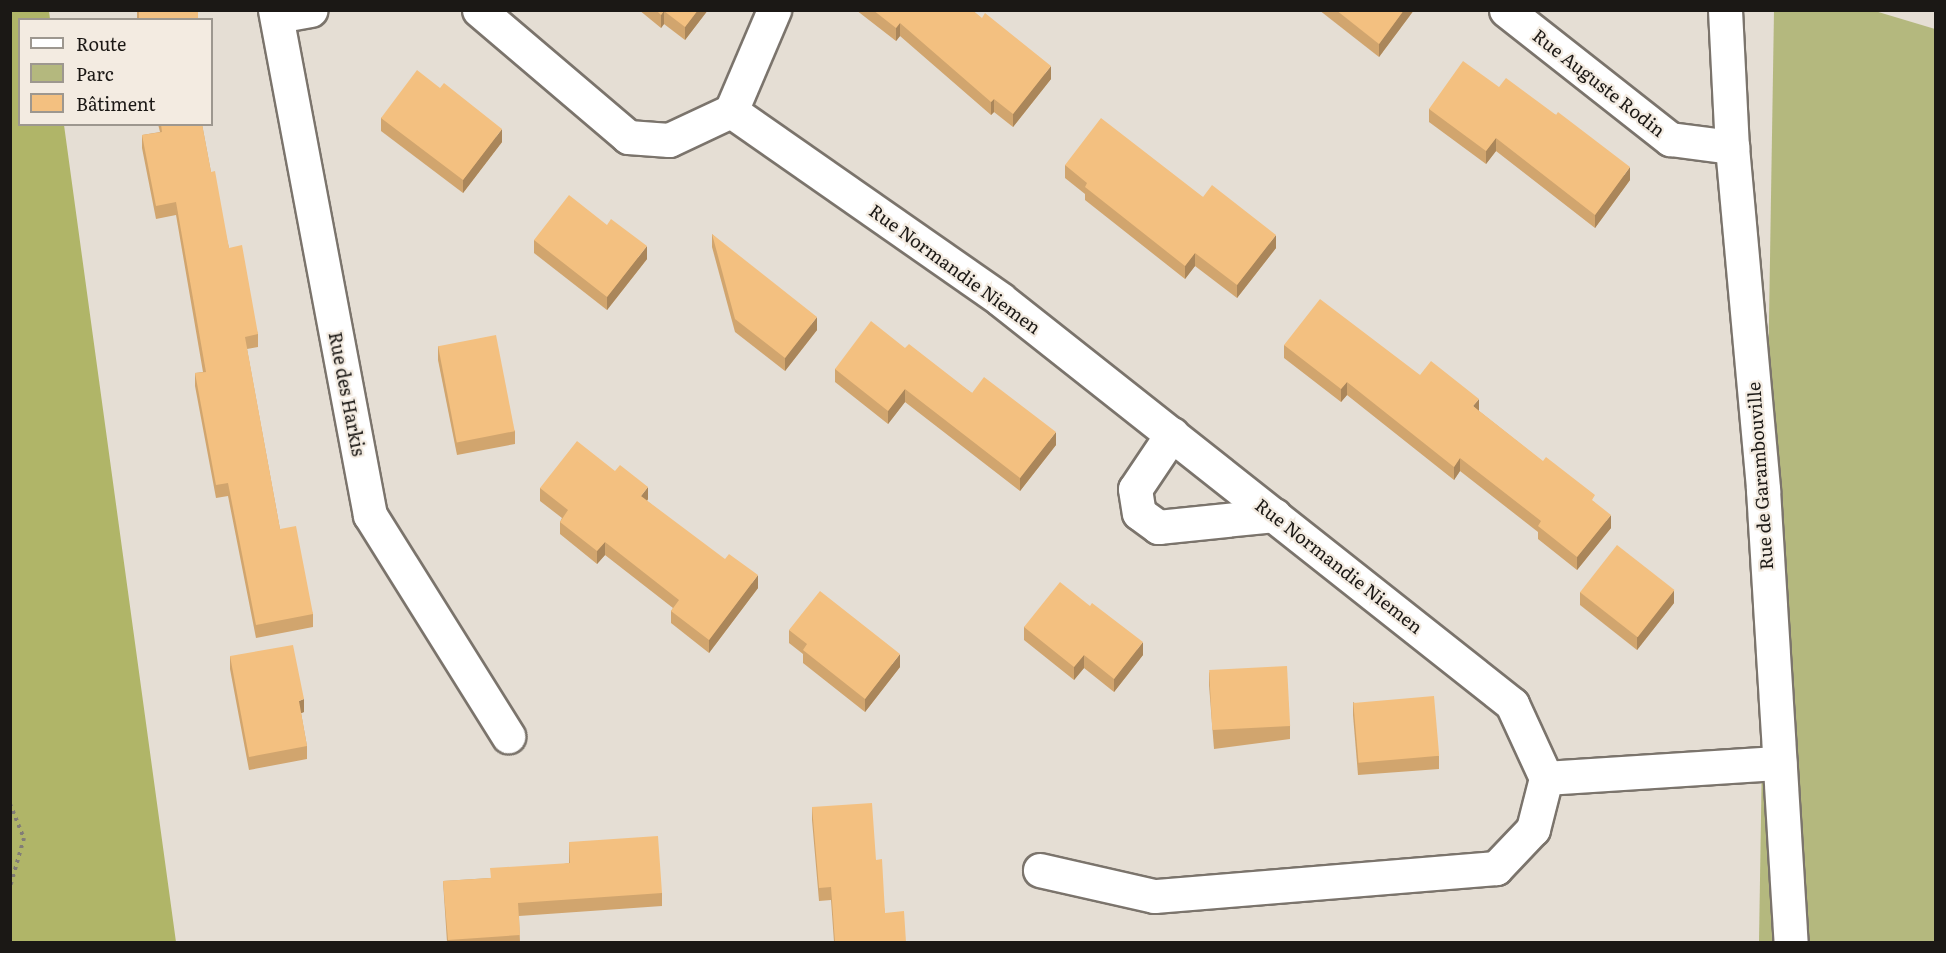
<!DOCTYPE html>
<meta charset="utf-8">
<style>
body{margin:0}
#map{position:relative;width:1946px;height:953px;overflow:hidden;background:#e5ded4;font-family:Literata,serif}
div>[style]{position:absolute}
.green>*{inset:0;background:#b4b87e}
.forest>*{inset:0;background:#b0b568}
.path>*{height:4px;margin-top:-2px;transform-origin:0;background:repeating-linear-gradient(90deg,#827d76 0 3px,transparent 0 7.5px)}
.roads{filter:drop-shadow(2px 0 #7b746c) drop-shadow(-2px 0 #7b746c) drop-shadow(0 2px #7b746c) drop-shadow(0 -2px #7b746c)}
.minor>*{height:33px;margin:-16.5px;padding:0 16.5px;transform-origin:16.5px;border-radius:16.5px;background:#fff}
.wall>*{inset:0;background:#d1a56e;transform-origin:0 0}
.shaded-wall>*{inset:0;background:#aa865a}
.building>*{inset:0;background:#f3c080;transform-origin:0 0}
span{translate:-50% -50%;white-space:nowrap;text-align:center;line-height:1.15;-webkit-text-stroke:4.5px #f3ebe1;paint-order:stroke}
.street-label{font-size:18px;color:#1b1815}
.frame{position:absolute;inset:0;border:12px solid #1b1815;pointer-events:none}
.legend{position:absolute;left:18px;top:18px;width:195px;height:108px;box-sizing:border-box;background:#f3ebe1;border:2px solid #9d978f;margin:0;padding:8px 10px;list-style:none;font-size:18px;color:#1b1815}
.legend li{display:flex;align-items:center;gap:12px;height:30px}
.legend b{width:30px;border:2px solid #9d978f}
</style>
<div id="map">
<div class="green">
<div style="clip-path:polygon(1774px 11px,1875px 11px,1935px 29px,1935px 942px,1759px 942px)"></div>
</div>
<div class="forest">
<div style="clip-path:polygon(10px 11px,49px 11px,50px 19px,20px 20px,20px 124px,64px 125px,176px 942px,11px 942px)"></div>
</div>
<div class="path">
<div style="left:10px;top:804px;width:37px;rotate:68deg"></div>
<div style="left:24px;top:838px;width:51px;rotate:105.9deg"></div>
</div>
<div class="roads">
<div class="minor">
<div style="left:275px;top:10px;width:514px;rotate:79.35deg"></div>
<div style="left:370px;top:515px;width:261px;rotate:58deg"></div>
<div style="left:479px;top:10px;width:196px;rotate:40.4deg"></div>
<div style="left:628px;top:137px;width:41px;rotate:4.2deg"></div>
<div style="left:669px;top:140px;width:68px;rotate:-25.1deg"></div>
<div style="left:1506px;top:10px;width:209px;rotate:38.2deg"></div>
<div style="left:1670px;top:139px;width:63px;rotate:7.4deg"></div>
<div style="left:1725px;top:10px;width:137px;rotate:87.1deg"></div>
<div style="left:1732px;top:147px;width:344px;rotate:84.8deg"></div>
<div style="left:1763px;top:490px;width:453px;rotate:86.5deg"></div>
<div style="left:277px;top:16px;width:34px;rotate:-10deg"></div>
<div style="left:731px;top:111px;width:328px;rotate:34.9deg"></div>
<div style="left:1000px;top:299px;width:653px;rotate:38.34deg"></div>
<div style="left:1512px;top:704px;width:81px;rotate:65.3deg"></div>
<div style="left:1546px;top:778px;width:53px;rotate:104.3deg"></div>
<div style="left:1533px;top:829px;width:54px;rotate:133.5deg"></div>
<div style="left:1496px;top:868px;width:343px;rotate:175.3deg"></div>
<div style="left:1154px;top:896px;width:117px;rotate:-167.2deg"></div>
<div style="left:731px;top:111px;width:110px;rotate:-66.9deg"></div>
<div style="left:1172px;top:434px;width:66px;rotate:123.9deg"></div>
<div style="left:1135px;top:489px;width:24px;rotate:81deg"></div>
<div style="left:1139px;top:513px;width:24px;rotate:36deg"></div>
<div style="left:1158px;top:527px;width:117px;rotate:-5.9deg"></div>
<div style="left:1546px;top:778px;width:234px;rotate:-3.7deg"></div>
</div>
</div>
<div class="wall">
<div style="left:137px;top:10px;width:61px;height:10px"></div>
<div style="clip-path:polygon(639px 10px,708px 10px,685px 40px,664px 24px,661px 28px)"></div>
<div style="clip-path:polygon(856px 10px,972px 10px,1051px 79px,1013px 127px,994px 112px,991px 115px,900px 36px,896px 41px)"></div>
<div style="clip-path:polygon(1319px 10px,1414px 10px,1379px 57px)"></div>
<div style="clip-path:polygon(1499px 87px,1556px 115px,1630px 180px,1595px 228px,1496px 151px,1486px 164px,1429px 122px,1429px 109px)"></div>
<div style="clip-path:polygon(440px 88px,502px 142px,463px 193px,381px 131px,381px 118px)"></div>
<div style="clip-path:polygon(158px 124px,202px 124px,211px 172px,229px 248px,258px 334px,258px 347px,247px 349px,280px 529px,313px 614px,313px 627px,256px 638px,228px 496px,216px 498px,195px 386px,195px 373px,203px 372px,176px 215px,156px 219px,142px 148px,142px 135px,160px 132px)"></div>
<div style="clip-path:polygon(1065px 165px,1203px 197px,1276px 248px,1237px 298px,1195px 266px,1185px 279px,1085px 200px,1085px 194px,1065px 178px)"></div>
<div style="clip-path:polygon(712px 234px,817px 330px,785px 371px,735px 332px,712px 247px)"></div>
<div style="clip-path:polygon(534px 240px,647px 259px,607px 310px,534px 253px)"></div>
<div style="clip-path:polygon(1284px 345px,1420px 375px,1479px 411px,1595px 503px,1611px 528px,1577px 570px,1538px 539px,1538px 532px,1460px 471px,1454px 480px,1347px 395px,1341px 402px,1284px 358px)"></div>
<div style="clip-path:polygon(438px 346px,515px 431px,515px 444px,457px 455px,438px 360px)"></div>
<div style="clip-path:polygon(905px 348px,972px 393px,1056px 445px,1020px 491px,905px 402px,888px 424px,835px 382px,835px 369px)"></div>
<div style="clip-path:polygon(540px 488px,648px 499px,647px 501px,758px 588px,709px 653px,671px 623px,671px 611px,673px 608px,605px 555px,597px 564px,560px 534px,560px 522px,562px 518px,540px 501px)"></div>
<div style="clip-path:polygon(1580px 592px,1674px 603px,1637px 650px,1580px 605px)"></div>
<div style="clip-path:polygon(1090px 606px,1143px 655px,1114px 692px,1084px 668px,1074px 680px,1024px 640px,1024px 627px)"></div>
<div style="clip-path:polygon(789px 630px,900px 667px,865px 712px,803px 663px,803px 654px,789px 643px)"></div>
<div style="clip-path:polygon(230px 656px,304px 712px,301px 713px,307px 746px,307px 759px,249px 770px,230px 669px)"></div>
<div style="clip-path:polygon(1209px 672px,1290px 726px,1290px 739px,1214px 749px,1209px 685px)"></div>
<div style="clip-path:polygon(1353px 702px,1439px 756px,1439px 769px,1358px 775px,1353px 715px)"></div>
<div style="clip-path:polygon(812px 807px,876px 860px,885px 913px,906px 942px,834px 942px,831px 900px,819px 901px,812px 820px)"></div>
<div style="clip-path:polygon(569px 842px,662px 893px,662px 906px,519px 916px,520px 942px,447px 942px,443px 881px,490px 878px,569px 863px)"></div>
</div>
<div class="shaded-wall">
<div style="clip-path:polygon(698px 10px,708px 10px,685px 40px,685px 27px)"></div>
<div style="clip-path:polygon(1404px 10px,1414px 10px,1379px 57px,1379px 44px)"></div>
<div style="clip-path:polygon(664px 11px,664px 24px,661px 28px,661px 15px)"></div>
<div style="clip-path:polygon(900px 23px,900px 36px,896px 41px,896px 28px)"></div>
<div style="clip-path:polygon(1051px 66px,1051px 79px,1013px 127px,1013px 114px)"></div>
<div style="clip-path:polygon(994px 99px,994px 112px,991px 115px,991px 102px)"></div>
<div style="clip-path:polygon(502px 129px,502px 142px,463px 193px,463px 180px)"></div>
<div style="clip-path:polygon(1496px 138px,1496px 151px,1486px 164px,1486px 151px)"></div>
<div style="clip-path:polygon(1630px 167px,1630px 180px,1595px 228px,1595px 215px)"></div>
<div style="clip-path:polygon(1276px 235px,1276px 248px,1237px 298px,1237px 285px)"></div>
<div style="clip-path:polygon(647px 246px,647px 259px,607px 310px,607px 297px)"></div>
<div style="clip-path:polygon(1195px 253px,1195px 266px,1185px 279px,1185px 266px)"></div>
<div style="clip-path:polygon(817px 317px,817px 330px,785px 371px,785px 358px)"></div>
<div style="clip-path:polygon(1347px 382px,1347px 395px,1341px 402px,1341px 389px)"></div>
<div style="clip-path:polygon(905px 389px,905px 402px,888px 424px,888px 411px)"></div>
<div style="clip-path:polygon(1479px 399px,1479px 412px,1473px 406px)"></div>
<div style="clip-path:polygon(1056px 432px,1056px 445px,1020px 491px,1020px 478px)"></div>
<div style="clip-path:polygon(1460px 458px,1460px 471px,1454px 480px,1454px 467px)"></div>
<div style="clip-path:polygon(648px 487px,648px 499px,641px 509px,641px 496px)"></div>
<div style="clip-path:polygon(1611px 515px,1611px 528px,1577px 570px,1577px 557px)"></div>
<div style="clip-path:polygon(605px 542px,605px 555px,597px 564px,597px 551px)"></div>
<div style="clip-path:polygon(758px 575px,758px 588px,709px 653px,709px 640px)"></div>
<div style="clip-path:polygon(1674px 590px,1674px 603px,1637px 650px,1637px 637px)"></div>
<div style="clip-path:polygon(1143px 642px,1143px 655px,1114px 692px,1114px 679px)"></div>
<div style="clip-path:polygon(900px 654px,900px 667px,865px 712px,865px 699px)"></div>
<div style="clip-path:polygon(1084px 655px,1084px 668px,1074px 680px,1074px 667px)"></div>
<div style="clip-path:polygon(304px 699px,304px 712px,299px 714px,299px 701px)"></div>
</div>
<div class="building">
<div style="left:139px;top:10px;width:59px;height:10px"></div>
<div style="clip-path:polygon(656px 10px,698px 10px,685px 27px,664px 11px,661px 15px)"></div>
<div style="clip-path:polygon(873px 10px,972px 10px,982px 18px,985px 13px,1051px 66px,1013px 114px,994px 99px,991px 102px,900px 23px,896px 28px)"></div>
<div style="clip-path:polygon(1336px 10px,1404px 10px,1379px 44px)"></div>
<div style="clip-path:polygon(1463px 61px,1499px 87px,1506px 78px,1556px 115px,1558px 112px,1630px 167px,1595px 215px,1496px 138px,1486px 151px,1429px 109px)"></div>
<div style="clip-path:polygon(417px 70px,440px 88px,444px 83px,502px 129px,463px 180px,381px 118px)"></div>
<div style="clip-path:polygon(1101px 118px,1203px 197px,1212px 185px,1276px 235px,1237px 285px,1195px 253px,1185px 266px,1085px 187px,1087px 183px,1065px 165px)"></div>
<div style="clip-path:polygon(161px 124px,202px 124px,211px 172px,215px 171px,229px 248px,242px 245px,258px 334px,245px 337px,280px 529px,296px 526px,313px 614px,256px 625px,228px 483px,216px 485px,195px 373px,206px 372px,176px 202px,156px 206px,142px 135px,162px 132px)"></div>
<div style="clip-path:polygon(569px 195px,607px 225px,611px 219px,647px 246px,607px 297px,534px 240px)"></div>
<div style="clip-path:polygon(712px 234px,817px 317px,785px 358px,735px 319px)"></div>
<div style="clip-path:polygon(1320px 299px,1420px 375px,1431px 361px,1479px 399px,1473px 406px,1543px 461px,1546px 457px,1595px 495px,1592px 500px,1611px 515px,1577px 557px,1538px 526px,1541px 521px,1460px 458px,1454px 467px,1347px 382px,1341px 389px,1284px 345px)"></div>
<div style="clip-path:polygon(871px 321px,905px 348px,909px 344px,972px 393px,984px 377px,1056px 432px,1020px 478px,905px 389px,888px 411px,835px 369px)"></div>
<div style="left:496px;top:335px;width:98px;height:59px;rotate:79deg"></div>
<div style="clip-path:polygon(577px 441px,615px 471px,620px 465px,648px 487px,641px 496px,725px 559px,729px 554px,758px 575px,709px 640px,671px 611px,679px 600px,605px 542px,597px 551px,560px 522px,568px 510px,540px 488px)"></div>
<div style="left:1617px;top:545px;width:73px;height:60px;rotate:38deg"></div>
<div style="clip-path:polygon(1060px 582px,1090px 606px,1092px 603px,1143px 642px,1114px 679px,1084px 655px,1074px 667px,1024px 627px)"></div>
<div style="clip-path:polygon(820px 591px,900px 654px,865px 699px,803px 650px,807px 644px,789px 630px)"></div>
<div style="clip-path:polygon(293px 645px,304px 699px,299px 701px,307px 746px,249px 757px,230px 656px)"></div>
<div style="left:1287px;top:666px;width:60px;height:78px;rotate:87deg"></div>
<div style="left:1434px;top:696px;width:60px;height:81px;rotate:85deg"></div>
<div style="clip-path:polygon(872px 803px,876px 860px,882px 859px,885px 913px,904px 911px,906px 942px,835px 942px,831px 887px,819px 888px,812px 807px)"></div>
<div style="clip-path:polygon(658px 836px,662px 893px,518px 903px,520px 935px,448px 940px,443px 881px,491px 878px,490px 868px,570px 863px,569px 842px)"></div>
</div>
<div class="street-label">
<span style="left:1599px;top:83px;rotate:38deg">Rue Auguste Rodin</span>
<span style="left:955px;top:269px;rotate:36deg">Rue Normandie Niemen</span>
<span style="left:347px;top:394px;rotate:79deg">Rue des Harkis</span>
<span style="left:1760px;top:476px;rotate:-94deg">Rue de Garambouville</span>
<span style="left:1339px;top:566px;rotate:38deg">Rue Normandie Niemen</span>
</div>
<div class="frame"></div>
<ul class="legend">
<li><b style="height:8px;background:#fff"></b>Route</li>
<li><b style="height:16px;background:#b4b87e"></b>Parc</li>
<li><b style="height:16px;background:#f3c080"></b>Bâtiment</li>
</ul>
</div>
